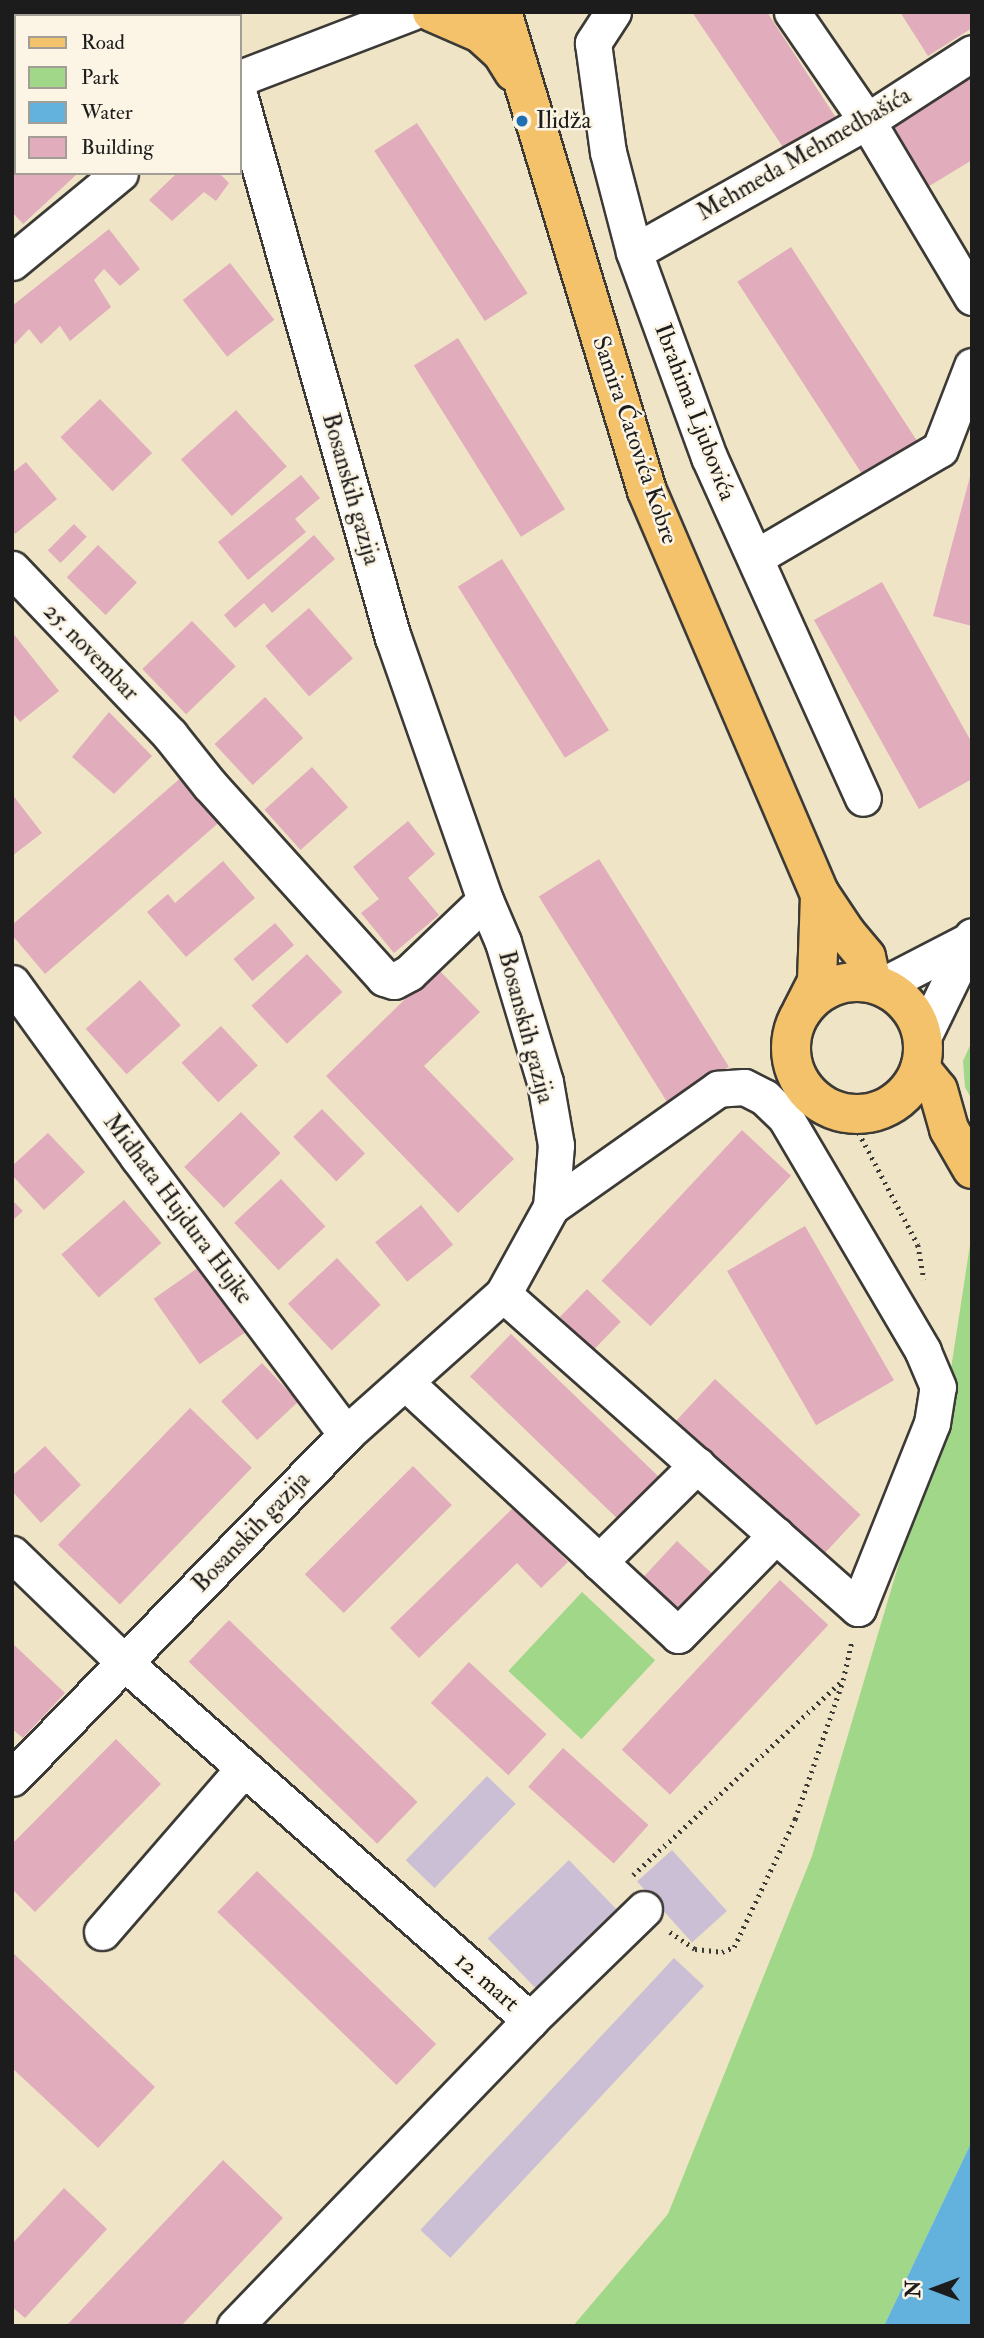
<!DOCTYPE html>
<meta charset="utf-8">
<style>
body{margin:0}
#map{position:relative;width:984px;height:2338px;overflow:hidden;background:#efe5c6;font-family:"IM FELL Double Pica",serif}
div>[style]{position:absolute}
.industrial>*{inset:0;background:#cbbfd5;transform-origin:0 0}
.green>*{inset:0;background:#a0d789;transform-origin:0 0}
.water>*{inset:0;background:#63b1dd}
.building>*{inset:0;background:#e1acbb;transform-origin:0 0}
.path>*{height:4.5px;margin-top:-2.25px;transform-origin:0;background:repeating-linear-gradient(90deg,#3c3a36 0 2px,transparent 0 7px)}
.roads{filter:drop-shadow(2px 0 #3c3a36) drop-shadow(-2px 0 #3c3a36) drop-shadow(0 2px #3c3a36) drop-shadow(0 -2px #3c3a36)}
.minor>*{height:35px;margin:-17.5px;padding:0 17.5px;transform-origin:17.5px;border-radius:17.5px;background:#fff}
.major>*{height:38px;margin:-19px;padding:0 19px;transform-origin:19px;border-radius:19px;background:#f3c26a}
.major>.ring{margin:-19px;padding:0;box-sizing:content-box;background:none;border:38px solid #f3c26a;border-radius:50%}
.dots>*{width:19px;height:19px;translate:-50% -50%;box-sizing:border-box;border:4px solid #fcf5e5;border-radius:50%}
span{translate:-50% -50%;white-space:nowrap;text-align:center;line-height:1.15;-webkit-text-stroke:5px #fcf5e5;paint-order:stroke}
.poi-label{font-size:24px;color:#1c1c1c}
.left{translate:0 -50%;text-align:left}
.street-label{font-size:24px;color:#1c1c1c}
.frame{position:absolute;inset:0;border:14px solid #1c1c1c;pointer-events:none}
.legend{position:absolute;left:14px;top:14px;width:228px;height:161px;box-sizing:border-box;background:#fcf5e5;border:2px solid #a29e95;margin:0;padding:9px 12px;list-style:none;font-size:21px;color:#1c1c1c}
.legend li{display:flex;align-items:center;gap:14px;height:35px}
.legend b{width:35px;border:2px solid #a29e95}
.north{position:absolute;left:900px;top:2254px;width:70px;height:70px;-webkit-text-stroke:5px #fcf5e5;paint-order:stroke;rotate:270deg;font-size:19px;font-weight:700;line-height:28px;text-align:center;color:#1c1c1c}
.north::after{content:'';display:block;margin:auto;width:24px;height:32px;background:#1c1c1c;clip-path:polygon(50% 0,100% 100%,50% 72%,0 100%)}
</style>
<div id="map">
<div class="industrial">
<div style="left:487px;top:1776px;width:40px;height:117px;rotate:44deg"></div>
<div style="left:672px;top:1850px;width:82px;height:47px;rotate:48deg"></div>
<div style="left:569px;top:1860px;width:69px;height:113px;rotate:46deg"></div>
<div style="left:674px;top:1958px;width:41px;height:372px;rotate:43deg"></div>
</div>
<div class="green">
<div style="clip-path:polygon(972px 1041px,972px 1100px,965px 1087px,963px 1061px)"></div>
<div style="clip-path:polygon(971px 1238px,972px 2141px,884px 2326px,573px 2326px,668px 2214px,812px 1856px,945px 1408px)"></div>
<div style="left:582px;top:1592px;width:100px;height:108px;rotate:43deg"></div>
</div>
<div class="water">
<div style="clip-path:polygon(972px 2141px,972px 2326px,884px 2326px)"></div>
</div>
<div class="building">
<div style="clip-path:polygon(12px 12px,83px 12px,79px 16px,16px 16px,16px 47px,12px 43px)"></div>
<div style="clip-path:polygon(112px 12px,157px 12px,153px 16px,115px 16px)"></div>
<div style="clip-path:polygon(692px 12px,767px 12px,844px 130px,793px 162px)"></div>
<div style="clip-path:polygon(900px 12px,971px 12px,972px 28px,928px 56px)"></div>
<div style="clip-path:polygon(972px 65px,972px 160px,926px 188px,884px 119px)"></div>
<div style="left:417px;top:123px;width:203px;height:51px;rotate:57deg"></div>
<div style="clip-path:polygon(16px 132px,16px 173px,76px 175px,23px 224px,12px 212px,12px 136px)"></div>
<div style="clip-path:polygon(177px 173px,219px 173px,229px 183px,216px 201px,204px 192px,172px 221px,149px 200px)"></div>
<div style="clip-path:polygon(109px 229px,140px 269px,120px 286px,104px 269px,94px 280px,111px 307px,70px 341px,60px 326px,41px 344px,29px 329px,12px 347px,12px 306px)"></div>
<div style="left:791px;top:247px;width:232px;height:64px;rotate:57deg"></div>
<div style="left:230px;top:263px;width:72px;height:60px;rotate:52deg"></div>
<div style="left:458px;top:338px;width:202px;height:52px;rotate:58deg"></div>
<div style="left:100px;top:399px;width:75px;height:55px;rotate:46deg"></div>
<div style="left:236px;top:410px;width:76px;height:74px;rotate:48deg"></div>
<div style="clip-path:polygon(26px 462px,57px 499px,15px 534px,12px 530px,12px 473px)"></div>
<div style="clip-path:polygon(972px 469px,972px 626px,933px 616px)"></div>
<div style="clip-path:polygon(301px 475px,320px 498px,295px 519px,306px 532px,248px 580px,218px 542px)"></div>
<div style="left:74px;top:524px;width:18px;height:37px;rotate:45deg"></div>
<div style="clip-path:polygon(314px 535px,335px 559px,272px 613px,264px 603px,235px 628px,224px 615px)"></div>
<div style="left:98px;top:545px;width:54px;height:45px;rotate:44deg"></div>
<div style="left:502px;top:559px;width:202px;height:52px;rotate:58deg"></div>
<div style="clip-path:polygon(882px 582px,972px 743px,972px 779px,919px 809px,814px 620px)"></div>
<div style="left:309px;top:608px;width:67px;height:58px;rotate:49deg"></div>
<div style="left:192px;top:621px;width:63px;height:69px;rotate:46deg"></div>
<div style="clip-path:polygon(12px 632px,59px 691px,20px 722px,12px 712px)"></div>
<div style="left:265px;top:697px;width:56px;height:69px;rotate:47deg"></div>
<div style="clip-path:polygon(109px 712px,152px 756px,114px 794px,72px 757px)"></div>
<div style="left:312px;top:767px;width:54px;height:64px;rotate:48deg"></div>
<div style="clip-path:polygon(184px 775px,223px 819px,45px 974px,12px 935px,12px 925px)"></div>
<div style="clip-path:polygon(12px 794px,42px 833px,12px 856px)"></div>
<div style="clip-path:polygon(408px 821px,435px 854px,408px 878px,439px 915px,394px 953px,361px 913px,379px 899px,353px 867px)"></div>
<div style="left:599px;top:859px;width:245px;height:71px;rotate:58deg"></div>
<div style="clip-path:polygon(223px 861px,255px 898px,186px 957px,147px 912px,168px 894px,175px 903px)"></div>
<div style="left:275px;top:923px;width:29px;height:55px;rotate:49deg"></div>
<div style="left:307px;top:954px;width:52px;height:76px;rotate:47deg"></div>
<div style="clip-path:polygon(437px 968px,480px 1012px,424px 1066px,514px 1159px,458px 1213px,326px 1076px)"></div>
<div style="left:140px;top:980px;width:61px;height:73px;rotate:48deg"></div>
<div style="left:221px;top:1026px;width:54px;height:54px;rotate:47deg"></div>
<div style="left:322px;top:1109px;width:62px;height:40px;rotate:46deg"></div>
<div style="left:241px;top:1112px;width:57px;height:79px;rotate:46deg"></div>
<div style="left:742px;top:1130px;width:67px;height:206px;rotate:43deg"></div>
<div style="clip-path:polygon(48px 1133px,85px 1172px,44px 1210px,12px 1175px,12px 1166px)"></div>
<div style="left:281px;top:1179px;width:65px;height:64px;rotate:47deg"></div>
<div style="clip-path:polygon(12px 1200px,23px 1211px,12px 1221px)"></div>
<div style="left:124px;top:1200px;width:57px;height:83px;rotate:49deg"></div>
<div style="left:421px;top:1205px;width:51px;height:59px;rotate:51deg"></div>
<div style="left:805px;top:1226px;width:178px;height:90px;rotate:60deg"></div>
<div style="left:337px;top:1258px;width:64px;height:67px;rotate:47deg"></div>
<div style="left:202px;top:1265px;width:80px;height:59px;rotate:55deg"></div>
<div style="left:587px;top:1289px;width:47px;height:39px;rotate:44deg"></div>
<div style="left:511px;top:1334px;width:209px;height:59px;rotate:44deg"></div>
<div style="left:262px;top:1363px;width:53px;height:56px;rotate:47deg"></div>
<div style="left:715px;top:1379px;width:199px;height:57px;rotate:43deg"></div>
<div style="left:190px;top:1408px;width:86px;height:190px;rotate:44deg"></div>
<div style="clip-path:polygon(45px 1446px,81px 1485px,41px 1523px,12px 1491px,12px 1476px)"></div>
<div style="left:413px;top:1466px;width:55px;height:153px;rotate:45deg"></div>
<div style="clip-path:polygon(514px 1507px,568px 1562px,541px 1588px,517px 1563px,419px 1658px,390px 1628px)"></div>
<div style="left:677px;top:1541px;width:50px;height:56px;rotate:43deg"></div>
<div style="left:780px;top:1580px;width:66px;height:232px;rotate:43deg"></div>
<div style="left:229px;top:1620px;width:262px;height:58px;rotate:44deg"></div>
<div style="clip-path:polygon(12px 1643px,65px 1693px,23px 1738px,12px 1729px)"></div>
<div style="left:469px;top:1662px;width:106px;height:56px;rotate:43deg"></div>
<div style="clip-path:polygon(116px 1739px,161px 1784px,35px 1912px,12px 1889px,12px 1844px)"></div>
<div style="left:563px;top:1748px;width:115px;height:52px;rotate:42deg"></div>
<div style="left:257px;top:1871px;width:249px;height:57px;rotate:44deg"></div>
<div style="clip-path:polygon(12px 1952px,155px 2087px,98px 2148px,12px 2068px)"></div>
<div style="clip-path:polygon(223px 2160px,283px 2218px,181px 2326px,66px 2326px)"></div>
<div style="clip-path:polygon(64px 2188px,107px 2229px,25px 2318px,12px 2307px,12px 2244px)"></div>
</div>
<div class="path">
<div style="left:849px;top:1114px;width:148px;rotate:62.2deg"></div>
<div style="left:918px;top:1245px;width:35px;rotate:80deg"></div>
<div style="left:633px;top:1875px;width:287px;rotate:-42.9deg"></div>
<div style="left:670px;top:1932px;width:30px;rotate:34deg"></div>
<div style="left:695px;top:1949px;width:27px;rotate:6deg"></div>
<div style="left:722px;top:1952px;width:13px;rotate:-23deg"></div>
<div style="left:734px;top:1947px;width:142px;rotate:-64.5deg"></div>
<div style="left:795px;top:1819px;width:147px;rotate:-70.9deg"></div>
<div style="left:843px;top:1680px;width:41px;rotate:-77.3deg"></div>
</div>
<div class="roads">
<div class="minor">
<div style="left:211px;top:12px;width:4px;rotate:76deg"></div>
<div style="left:613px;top:12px;width:37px;rotate:123deg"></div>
<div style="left:593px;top:43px;width:110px;rotate:82.2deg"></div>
<div style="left:608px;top:152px;width:103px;rotate:75.4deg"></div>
<div style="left:634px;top:252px;width:218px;rotate:69.9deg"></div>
<div style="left:709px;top:457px;width:374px;rotate:65.7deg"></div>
<div style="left:792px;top:12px;width:132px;rotate:55.5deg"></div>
<div style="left:867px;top:121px;width:205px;rotate:59.2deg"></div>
<div style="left:240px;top:78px;width:184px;rotate:-21deg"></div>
<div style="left:634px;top:252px;width:267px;rotate:-29.3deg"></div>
<div style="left:867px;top:121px;width:125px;rotate:-32.9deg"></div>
<div style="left:12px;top:262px;width:140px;rotate:-39.5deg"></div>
<div style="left:756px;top:557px;width:213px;rotate:-30.4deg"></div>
<div style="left:940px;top:449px;width:89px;rotate:-68.9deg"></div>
<div style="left:12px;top:569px;width:229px;rotate:46.4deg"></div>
<div style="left:170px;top:735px;width:63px;rotate:51.5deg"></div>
<div style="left:209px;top:784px;width:261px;rotate:47.9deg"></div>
<div style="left:384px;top:978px;width:10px;rotate:17deg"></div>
<div style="left:394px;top:981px;width:17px;rotate:-28deg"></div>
<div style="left:409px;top:973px;width:105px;rotate:-43.8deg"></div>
<div style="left:12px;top:983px;width:215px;rotate:54.1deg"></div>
<div style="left:138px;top:1157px;width:346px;rotate:53.1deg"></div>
<div style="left:881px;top:986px;width:98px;rotate:-27.3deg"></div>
<div style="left:923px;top:1037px;width:112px;rotate:-64.1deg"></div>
<div style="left:503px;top:1294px;width:474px;rotate:41.5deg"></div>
<div style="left:858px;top:1608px;width:199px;rotate:-68.2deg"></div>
<div style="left:932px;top:1423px;width:36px;rotate:-81deg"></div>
<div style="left:938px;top:1387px;width:39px;rotate:-113deg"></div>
<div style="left:923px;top:1351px;width:270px;rotate:-120.5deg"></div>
<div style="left:786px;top:1118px;width:30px;rotate:-136deg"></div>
<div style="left:764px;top:1097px;width:22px;rotate:-153deg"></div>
<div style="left:744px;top:1087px;width:26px;rotate:176deg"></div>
<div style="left:718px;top:1089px;width:204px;rotate:144.8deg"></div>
<div style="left:405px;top:1382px;width:372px;rotate:42.8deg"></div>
<div style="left:678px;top:1635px;width:140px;rotate:-45.6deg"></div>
<div style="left:12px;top:1554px;width:157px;rotate:44deg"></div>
<div style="left:125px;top:1663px;width:540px;rotate:41.4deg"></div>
<div style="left:599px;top:1562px;width:138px;rotate:-44.7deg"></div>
<div style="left:12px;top:1778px;width:479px;rotate:-45.8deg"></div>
<div style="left:346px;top:1434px;width:210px;rotate:-41.7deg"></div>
<div style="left:503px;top:1294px;width:99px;rotate:-61.1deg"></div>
<div style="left:551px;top:1207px;width:62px;rotate:-85.4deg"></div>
<div style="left:556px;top:1145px;width:64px;rotate:-99.9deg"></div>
<div style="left:545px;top:1082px;width:146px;rotate:-106.7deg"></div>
<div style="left:503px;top:942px;width:46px;rotate:-113.2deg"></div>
<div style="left:485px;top:900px;width:278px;rotate:-109.3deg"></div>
<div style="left:393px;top:638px;width:561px;rotate:-105.82deg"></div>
<div style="left:102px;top:1932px;width:217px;rotate:-49.1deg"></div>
<div style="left:235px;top:2326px;width:425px;rotate:-46deg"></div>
<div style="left:530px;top:2020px;width:159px;rotate:-44.2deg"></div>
</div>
<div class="major">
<div style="left:432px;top:12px;width:52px;rotate:23.6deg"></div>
<div style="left:480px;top:33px;width:30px;rotate:42deg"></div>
<div style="left:502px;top:53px;width:22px;rotate:58deg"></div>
<div style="left:502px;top:12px;width:500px;rotate:73.16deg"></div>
<div style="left:647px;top:491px;width:439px;rotate:66.8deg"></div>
<div style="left:820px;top:894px;width:47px;rotate:56.3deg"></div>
<div style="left:846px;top:933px;width:31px;rotate:50deg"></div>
<div style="left:866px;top:957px;width:27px;rotate:77deg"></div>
<div class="ring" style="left:791px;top:982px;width:94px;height:94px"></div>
<div style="left:802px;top:1011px;width:34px;rotate:-63deg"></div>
<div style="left:817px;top:981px;width:87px;rotate:-88deg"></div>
<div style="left:920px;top:1068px;width:28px;rotate:51deg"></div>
<div style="left:938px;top:1090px;width:41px;rotate:74.2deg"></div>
<div style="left:949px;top:1129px;width:46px;rotate:60.1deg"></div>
</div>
</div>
<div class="dots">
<div style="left:522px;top:121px;background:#1f6fb2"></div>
</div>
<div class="poi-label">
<span class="left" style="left:536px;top:121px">Ilidža</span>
</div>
<div class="street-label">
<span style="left:804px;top:154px;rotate:-30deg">Mehmeda Mehmedbašića</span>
<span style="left:695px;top:412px;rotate:69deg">Ibrahima Ljubovića</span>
<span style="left:635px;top:440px;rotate:71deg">Samira Ćatovića Kobre</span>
<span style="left:351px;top:489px;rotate:74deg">Bosanskih gazija</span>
<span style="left:91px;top:652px;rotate:46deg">25. novembar</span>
<span style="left:526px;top:1027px;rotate:75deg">Bosanskih gazija</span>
<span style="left:178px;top:1209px;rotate:53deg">Midhata Hujdura Hujke</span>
<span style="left:251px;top:1532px;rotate:-46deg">Bosanskih gazija</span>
<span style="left:487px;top:1982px;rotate:41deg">12. mart</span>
</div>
<div class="frame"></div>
<ul class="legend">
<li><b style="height:9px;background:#f3c26a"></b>Road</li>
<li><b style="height:19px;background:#a0d789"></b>Park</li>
<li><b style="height:19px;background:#63b1dd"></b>Water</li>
<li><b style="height:19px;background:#e1acbb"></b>Building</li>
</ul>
<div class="north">N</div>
</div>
